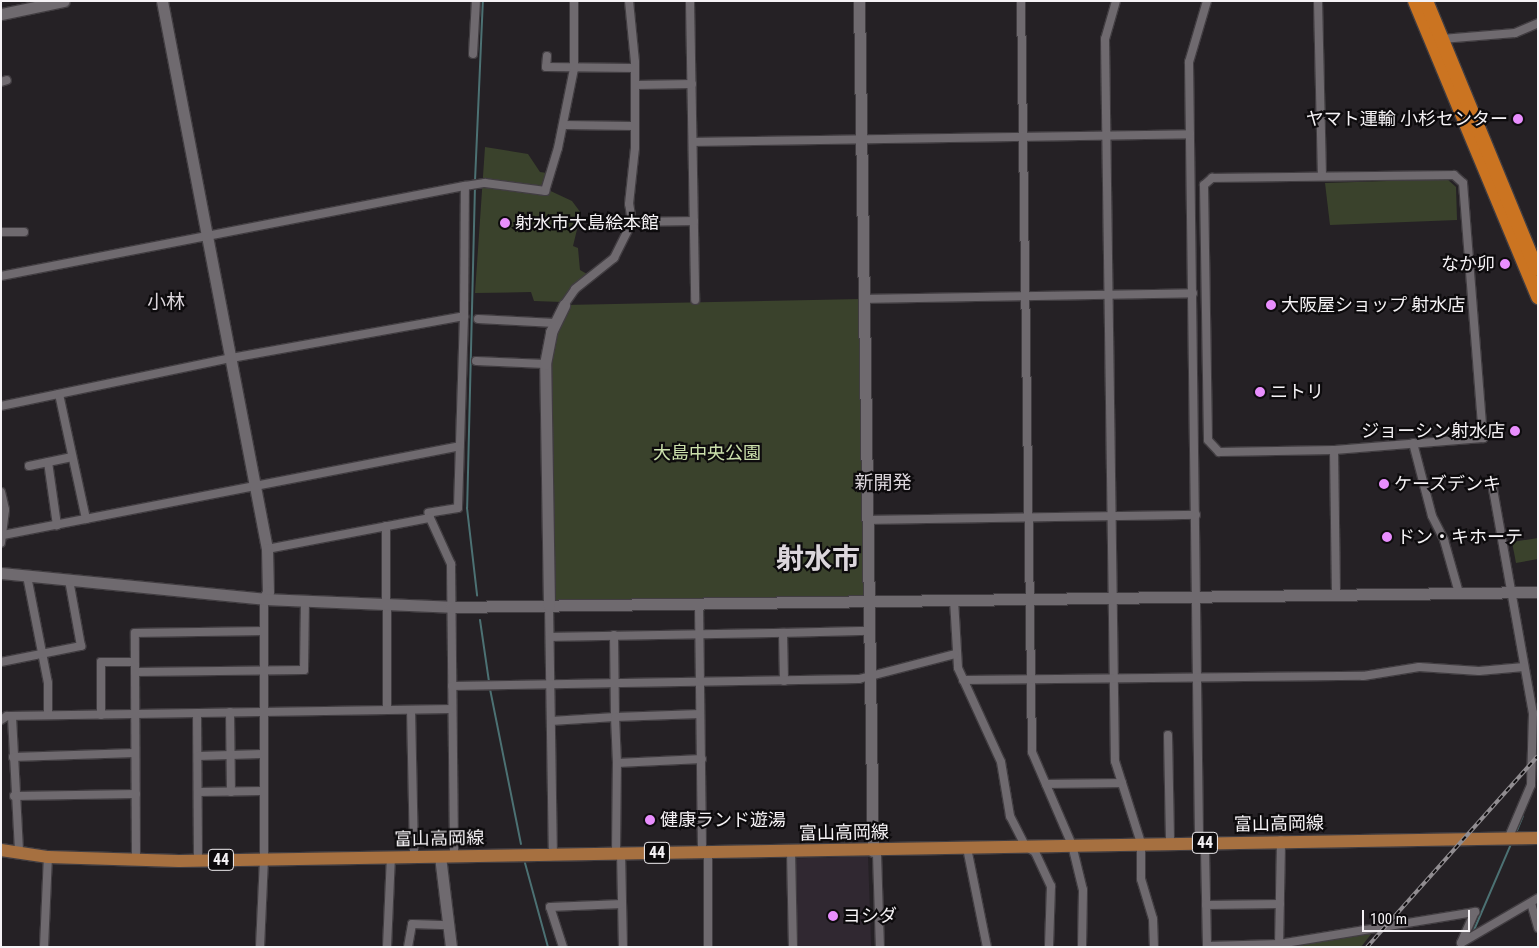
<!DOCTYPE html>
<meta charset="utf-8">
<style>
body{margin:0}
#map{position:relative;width:1539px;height:948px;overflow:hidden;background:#252125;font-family:"Roboto Condensed","Noto Sans JP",sans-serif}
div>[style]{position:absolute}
.built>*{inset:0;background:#302831;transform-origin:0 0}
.green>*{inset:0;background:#3a422c}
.stream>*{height:2px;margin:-1px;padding:0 1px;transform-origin:1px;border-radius:1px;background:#4c7173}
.roads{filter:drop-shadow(1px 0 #413d41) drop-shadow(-1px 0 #413d41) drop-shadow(0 1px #413d41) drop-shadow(0 -1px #413d41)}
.street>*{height:8px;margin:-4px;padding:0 4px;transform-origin:4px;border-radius:4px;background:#6f6a6f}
.secondary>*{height:11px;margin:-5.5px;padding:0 5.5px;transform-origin:5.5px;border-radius:5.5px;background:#6f6a6f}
.primary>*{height:12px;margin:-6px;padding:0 6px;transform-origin:6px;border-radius:6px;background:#a67040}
.highway>*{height:14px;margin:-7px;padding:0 7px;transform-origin:7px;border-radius:7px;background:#cb7421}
.rail>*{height:4px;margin-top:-2px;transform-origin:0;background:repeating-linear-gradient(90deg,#0d0b0d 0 5.5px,#918d91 0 11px);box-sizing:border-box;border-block:1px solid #918d91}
.dots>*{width:14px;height:14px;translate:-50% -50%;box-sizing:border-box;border:2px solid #0d0b0d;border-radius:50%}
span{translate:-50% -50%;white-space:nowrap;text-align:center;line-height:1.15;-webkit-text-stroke:4.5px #0d0b0d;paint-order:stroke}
.shield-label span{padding:1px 4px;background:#0d0b0d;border:1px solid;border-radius:4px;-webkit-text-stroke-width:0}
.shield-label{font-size:16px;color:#f5f2f5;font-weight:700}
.poi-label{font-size:18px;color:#f5f2f5}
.right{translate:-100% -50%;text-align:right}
.left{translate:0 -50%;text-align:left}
.park-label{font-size:18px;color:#cbe0ac}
.street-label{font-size:18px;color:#f5f2f5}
.neighbourhood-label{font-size:19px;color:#dcd6dc}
.town-label{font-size:28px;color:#dcd6dc;font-weight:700}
.frame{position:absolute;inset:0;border:2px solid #f5f2f5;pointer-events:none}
.scale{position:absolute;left:1362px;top:910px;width:108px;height:22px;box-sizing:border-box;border:2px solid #f5f2f5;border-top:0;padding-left:6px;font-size:15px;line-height:18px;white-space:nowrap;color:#f5f2f5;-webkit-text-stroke:4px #0d0b0d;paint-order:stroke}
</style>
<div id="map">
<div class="built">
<div style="left:868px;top:856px;width:91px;height:74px;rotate:88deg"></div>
</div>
<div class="green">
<div style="clip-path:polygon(485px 147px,528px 154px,540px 172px,547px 173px,542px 187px,572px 201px,581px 213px,573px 246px,578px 248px,580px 270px,587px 274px,562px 302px,534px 301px,531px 292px,475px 293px)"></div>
<div style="clip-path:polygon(1447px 179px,1456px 187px,1457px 220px,1330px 225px,1325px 183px)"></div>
<div style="clip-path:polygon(862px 299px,867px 601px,550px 605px,547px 350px,564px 305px)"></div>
<div style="clip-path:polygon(1538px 538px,1538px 559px,1516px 563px,1512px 542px)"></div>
<div style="clip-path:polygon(1372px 933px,1361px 947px,1287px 947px)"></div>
</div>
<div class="stream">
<div style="left:475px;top:181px;width:180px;rotate:-87.5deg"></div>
<div style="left:475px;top:186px;width:322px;rotate:91.4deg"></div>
<div style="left:467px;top:508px;width:88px;rotate:83.4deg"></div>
<div style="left:480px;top:620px;width:63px;rotate:81.7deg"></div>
<div style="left:490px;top:689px;width:158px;rotate:78.7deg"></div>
<div style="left:1516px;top:833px;width:18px;rotate:-68deg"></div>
<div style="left:525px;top:863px;width:87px;rotate:74.7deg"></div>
<div style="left:1474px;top:930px;width:94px;rotate:-66.7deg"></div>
<div style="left:876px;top:937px;width:10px;rotate:90deg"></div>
</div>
<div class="roads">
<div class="street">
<div style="left:690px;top:1px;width:299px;rotate:89deg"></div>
<div style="left:1021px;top:1px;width:751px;rotate:89.16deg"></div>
<div style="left:1032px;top:752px;width:101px;rotate:66.7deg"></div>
<div style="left:1072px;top:845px;width:46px;rotate:76.3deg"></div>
<div style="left:1083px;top:890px;width:57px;rotate:91deg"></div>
<div style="left:1116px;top:1px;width:40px;rotate:106deg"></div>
<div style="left:1105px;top:39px;width:722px;rotate:89.21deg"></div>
<div style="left:1115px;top:761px;width:86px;rotate:72.4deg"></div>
<div style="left:1141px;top:843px;width:36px;rotate:90deg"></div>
<div style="left:1141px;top:879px;width:42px;rotate:73.3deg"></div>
<div style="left:1153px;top:919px;width:28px;rotate:88deg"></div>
<div style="left:1207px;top:1px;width:64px;rotate:106.4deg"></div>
<div style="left:1189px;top:62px;width:778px;rotate:89.26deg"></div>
<div style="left:1199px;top:840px;width:12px;rotate:59deg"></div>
<div style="left:1205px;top:850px;width:97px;rotate:88.8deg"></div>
<div style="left:1318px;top:1px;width:175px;rotate:88.7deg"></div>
<div style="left:1442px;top:39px;width:73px;rotate:-4.7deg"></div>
<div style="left:1515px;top:33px;width:25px;rotate:-23deg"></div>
<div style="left:473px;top:54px;width:53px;rotate:-86.8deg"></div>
<div style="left:547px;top:56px;width:11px;rotate:95deg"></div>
<div style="left:546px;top:67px;width:89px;rotate:0.6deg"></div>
<div style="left:1px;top:82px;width:6px;rotate:-18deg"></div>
<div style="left:635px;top:85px;width:57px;rotate:-1deg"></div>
<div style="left:564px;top:125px;width:70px;rotate:0.8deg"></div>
<div style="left:693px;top:142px;width:497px;rotate:-0.9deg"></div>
<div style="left:1454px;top:175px;width:12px;rotate:42deg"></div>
<div style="left:1463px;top:183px;width:256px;rotate:85.5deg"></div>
<div style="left:1483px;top:438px;width:149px;rotate:175.4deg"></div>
<div style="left:1334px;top:450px;width:115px;rotate:179deg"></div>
<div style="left:1219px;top:452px;width:16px;rotate:-133deg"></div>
<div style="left:1208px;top:440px;width:255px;rotate:-90.9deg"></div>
<div style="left:1204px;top:185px;width:11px;rotate:-41deg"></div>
<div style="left:1212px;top:178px;width:242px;rotate:-0.7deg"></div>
<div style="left:632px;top:222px;width:62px;rotate:-0.9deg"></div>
<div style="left:1px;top:232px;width:23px"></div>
<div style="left:1px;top:276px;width:473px;rotate:-11deg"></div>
<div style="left:465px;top:186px;width:20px;rotate:-9deg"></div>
<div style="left:485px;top:183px;width:61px;rotate:7.6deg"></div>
<div style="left:545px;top:191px;width:45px;rotate:-73.2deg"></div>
<div style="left:558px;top:148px;width:81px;rotate:-78.6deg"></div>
<div style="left:574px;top:69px;width:68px;rotate:-90deg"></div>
<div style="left:863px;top:299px;width:330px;rotate:-1deg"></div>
<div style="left:564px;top:305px;width:19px;rotate:-55deg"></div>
<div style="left:575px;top:289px;width:50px;rotate:-38.5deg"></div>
<div style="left:614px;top:258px;width:40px;rotate:-63.4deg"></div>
<div style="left:632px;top:222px;width:18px;rotate:-99deg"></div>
<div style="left:629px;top:204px;width:56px;rotate:-83.9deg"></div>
<div style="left:635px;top:148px;width:86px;rotate:-90deg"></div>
<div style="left:635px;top:62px;width:61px;rotate:-95.6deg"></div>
<div style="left:464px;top:316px;width:130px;rotate:-89.6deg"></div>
<div style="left:478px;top:319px;width:77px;rotate:3deg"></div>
<div style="left:476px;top:361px;width:69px;rotate:2.5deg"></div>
<div style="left:59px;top:394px;width:128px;rotate:77.8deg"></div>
<div style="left:1px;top:406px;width:235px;rotate:-11.8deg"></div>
<div style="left:231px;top:358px;width:237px;rotate:-10.2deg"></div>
<div style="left:464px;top:316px;width:192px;rotate:91.8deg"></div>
<div style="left:458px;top:508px;width:30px;rotate:171deg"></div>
<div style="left:1413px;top:443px;width:75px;rotate:75.4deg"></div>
<div style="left:1432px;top:516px;width:27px;rotate:63deg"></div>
<div style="left:1444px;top:540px;width:55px;rotate:74.2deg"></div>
<div style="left:1334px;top:450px;width:145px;rotate:89.2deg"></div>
<div style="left:48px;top:462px;width:64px;rotate:81.9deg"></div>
<div style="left:29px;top:466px;width:44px;rotate:-11.8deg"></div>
<div style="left:1493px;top:489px;width:228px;rotate:79.9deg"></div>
<div style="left:1533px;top:713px;width:72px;rotate:91.6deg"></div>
<div style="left:1531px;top:785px;width:59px;rotate:113.1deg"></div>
<div style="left:1px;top:492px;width:18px;rotate:77deg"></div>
<div style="left:5px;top:510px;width:33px;rotate:97deg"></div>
<div style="left:867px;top:520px;width:329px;rotate:-0.9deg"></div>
<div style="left:386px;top:526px;width:80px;rotate:90deg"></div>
<div style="left:3px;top:535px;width:465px;rotate:-11deg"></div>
<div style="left:267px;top:549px;width:166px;rotate:-10.8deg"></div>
<div style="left:430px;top:518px;width:51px;rotate:65.5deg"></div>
<div style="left:451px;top:564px;width:292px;rotate:89.4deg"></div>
<div style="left:27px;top:576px;width:109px;rotate:78.9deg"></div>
<div style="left:48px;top:683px;width:32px;rotate:90deg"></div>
<div style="left:954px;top:600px;width:68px;rotate:86.6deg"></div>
<div style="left:958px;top:668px;width:103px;rotate:65.4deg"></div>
<div style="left:1001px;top:762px;width:55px;rotate:80.5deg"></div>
<div style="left:1010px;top:816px;width:34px;rotate:63deg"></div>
<div style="left:1025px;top:846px;width:12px;rotate:31deg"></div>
<div style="left:1035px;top:852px;width:38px;rotate:65deg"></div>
<div style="left:1051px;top:886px;width:61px;rotate:91.9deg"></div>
<div style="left:699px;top:604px;width:249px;rotate:89.3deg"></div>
<div style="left:387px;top:606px;width:104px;rotate:90deg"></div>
<div style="left:549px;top:606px;width:247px;rotate:89.1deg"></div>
<div style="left:783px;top:633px;width:84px;rotate:-1.4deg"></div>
<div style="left:614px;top:635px;width:82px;rotate:89.3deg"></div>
<div style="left:615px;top:717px;width:85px;rotate:-2deg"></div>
<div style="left:550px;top:637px;width:233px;rotate:-1deg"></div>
<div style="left:783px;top:633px;width:48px;rotate:88.8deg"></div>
<div style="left:1px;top:662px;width:82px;rotate:-11.3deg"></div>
<div style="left:81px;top:646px;width:67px;rotate:-100.3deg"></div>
<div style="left:135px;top:672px;width:169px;rotate:-0.7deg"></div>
<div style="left:304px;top:670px;width:69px;rotate:-89.2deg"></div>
<div style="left:963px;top:680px;width:400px;rotate:-0.6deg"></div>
<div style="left:1363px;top:676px;width:57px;rotate:-9.1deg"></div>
<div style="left:1419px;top:667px;width:60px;rotate:3.8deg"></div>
<div style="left:1479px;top:671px;width:45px;rotate:-5.1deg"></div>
<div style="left:452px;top:686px;width:407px;rotate:-1deg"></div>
<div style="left:859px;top:679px;width:99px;rotate:-14.6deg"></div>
<div style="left:411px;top:710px;width:147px;rotate:88.8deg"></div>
<div style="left:230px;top:712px;width:80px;rotate:89.3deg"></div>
<div style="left:197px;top:713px;width:147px;rotate:89.6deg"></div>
<div style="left:101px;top:715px;width:53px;rotate:-90deg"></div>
<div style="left:101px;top:662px;width:33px"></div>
<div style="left:12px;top:717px;width:135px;rotate:87deg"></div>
<div style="left:1px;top:720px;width:7px;rotate:-34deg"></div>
<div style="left:7px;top:716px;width:445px;rotate:-0.9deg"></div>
<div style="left:551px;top:721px;width:64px;rotate:-3.6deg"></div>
<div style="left:615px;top:717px;width:46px;rotate:87.5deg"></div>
<div style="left:617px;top:763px;width:85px;rotate:-2.7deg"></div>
<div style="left:1168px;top:735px;width:108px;rotate:88.9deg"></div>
<div style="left:198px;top:756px;width:64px;rotate:-1.8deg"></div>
<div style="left:13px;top:757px;width:122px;rotate:-1.9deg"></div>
<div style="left:1046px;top:784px;width:76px;rotate:-0.8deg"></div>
<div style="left:198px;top:792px;width:65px;rotate:-0.9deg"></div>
<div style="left:14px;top:796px;width:122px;rotate:-0.9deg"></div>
<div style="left:967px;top:848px;width:101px;rotate:78.6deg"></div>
<div style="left:873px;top:851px;width:5px;rotate:37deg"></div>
<div style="left:877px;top:854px;width:93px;rotate:88.2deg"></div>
<div style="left:791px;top:852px;width:95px;rotate:88.8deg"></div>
<div style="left:616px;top:853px;width:90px;rotate:-89.4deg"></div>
<div style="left:621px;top:853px;width:94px;rotate:88.8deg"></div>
<div style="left:708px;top:853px;width:94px;rotate:90deg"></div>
<div style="left:136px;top:859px;width:226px;rotate:-90.3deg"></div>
<div style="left:135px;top:633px;width:127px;rotate:-0.9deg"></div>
<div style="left:1531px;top:903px;width:26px;rotate:74deg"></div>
<div style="left:1206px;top:905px;width:74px;rotate:-0.8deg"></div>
<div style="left:1461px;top:943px;width:89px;rotate:-30.3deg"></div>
<div style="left:1461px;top:943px;width:34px;rotate:-66deg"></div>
<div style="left:1207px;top:946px;width:72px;rotate:-1.6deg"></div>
<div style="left:1279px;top:944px;width:199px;rotate:-9.3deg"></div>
<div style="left:44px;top:947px;width:90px;rotate:-87.5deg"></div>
<div style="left:260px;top:947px;width:88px;rotate:-87.4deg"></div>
<div style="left:264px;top:859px;width:260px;rotate:-90deg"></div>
<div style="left:387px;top:947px;width:90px;rotate:-87.5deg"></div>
<div style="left:408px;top:947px;width:23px;rotate:-80deg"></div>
<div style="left:412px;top:924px;width:36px;rotate:2deg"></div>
<div style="left:563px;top:947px;width:42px;rotate:-108deg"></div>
<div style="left:550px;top:907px;width:72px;rotate:-2.4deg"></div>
<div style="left:1279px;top:947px;width:107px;rotate:-88.9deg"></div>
</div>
<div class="secondary">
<div style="left:162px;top:1px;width:558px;rotate:79.15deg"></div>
<div style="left:267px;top:549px;width:43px;rotate:88.7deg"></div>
<div style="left:268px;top:592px;width:8px;rotate:120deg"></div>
<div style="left:859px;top:1px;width:850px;rotate:89.06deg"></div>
<div style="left:1px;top:14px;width:64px;rotate:-11.7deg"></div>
<div style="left:1px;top:573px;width:264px;rotate:5.6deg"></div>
<div style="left:264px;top:599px;width:187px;rotate:2.4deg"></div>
<div style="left:451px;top:607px;width:1087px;rotate:-0.79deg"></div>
<div style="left:549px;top:606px;width:242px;rotate:-90.9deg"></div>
<div style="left:545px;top:364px;width:33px;rotate:-79deg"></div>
<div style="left:551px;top:332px;width:30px;rotate:-64deg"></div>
<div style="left:440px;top:856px;width:92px;rotate:83.1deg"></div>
</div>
<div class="primary">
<div style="left:1px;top:850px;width:48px;rotate:8.5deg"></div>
<div style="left:48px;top:857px;width:131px;rotate:1.7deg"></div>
<div style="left:179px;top:861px;width:1359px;rotate:-0.97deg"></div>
</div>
<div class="highway">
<div style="left:1415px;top:1px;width:321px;rotate:67.4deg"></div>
<div style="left:1426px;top:1px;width:289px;rotate:67.6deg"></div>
</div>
</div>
<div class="rail">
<div style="left:1367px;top:947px;width:256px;rotate:-48.2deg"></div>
</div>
<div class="dots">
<div style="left:1518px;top:119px;background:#e98efe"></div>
<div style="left:505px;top:223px;background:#e98efe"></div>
<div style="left:1505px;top:264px;background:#e98efe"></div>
<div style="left:1271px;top:305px;background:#e98efe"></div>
<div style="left:1260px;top:392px;background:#e98efe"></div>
<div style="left:1515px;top:431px;background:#e98efe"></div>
<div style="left:1384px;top:484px;background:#e98efe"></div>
<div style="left:1387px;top:537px;background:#e98efe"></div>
<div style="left:650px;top:820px;background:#e98efe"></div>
<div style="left:833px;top:916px;background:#e98efe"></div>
</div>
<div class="shield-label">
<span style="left:1205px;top:843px">44</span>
<span style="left:657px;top:853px">44</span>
<span style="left:221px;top:860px">44</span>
</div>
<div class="poi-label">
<span class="right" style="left:1508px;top:119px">ヤマト運輸 小杉センター</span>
<span class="left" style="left:515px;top:223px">射水市大島絵本館</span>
<span class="right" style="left:1495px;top:264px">なか卯</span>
<span class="left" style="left:1281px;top:305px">大阪屋ショップ 射水店</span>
<span class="left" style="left:1270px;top:392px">ニトリ</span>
<span class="right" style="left:1505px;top:431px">ジョーシン射水店</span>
<span class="left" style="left:1394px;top:484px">ケーズデンキ</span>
<span class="left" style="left:1397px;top:537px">ドン・キホーテ</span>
<span class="left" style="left:660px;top:820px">健康ランド遊湯</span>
<span class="left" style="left:843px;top:916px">ヨシダ</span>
</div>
<div class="park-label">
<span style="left:707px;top:453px">大島中央公園</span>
</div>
<div class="street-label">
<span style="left:1279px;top:824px;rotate:-1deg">富山高岡線</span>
<span style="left:844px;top:833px;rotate:-1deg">富山高岡線</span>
<span style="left:439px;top:839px;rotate:-1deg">富山高岡線</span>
</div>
<div class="neighbourhood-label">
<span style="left:166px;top:302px">小林</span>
<span style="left:883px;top:483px">新開発</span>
</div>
<div class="town-label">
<span style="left:818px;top:559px">射水市</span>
</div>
<div class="frame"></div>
<div class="scale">100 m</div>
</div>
